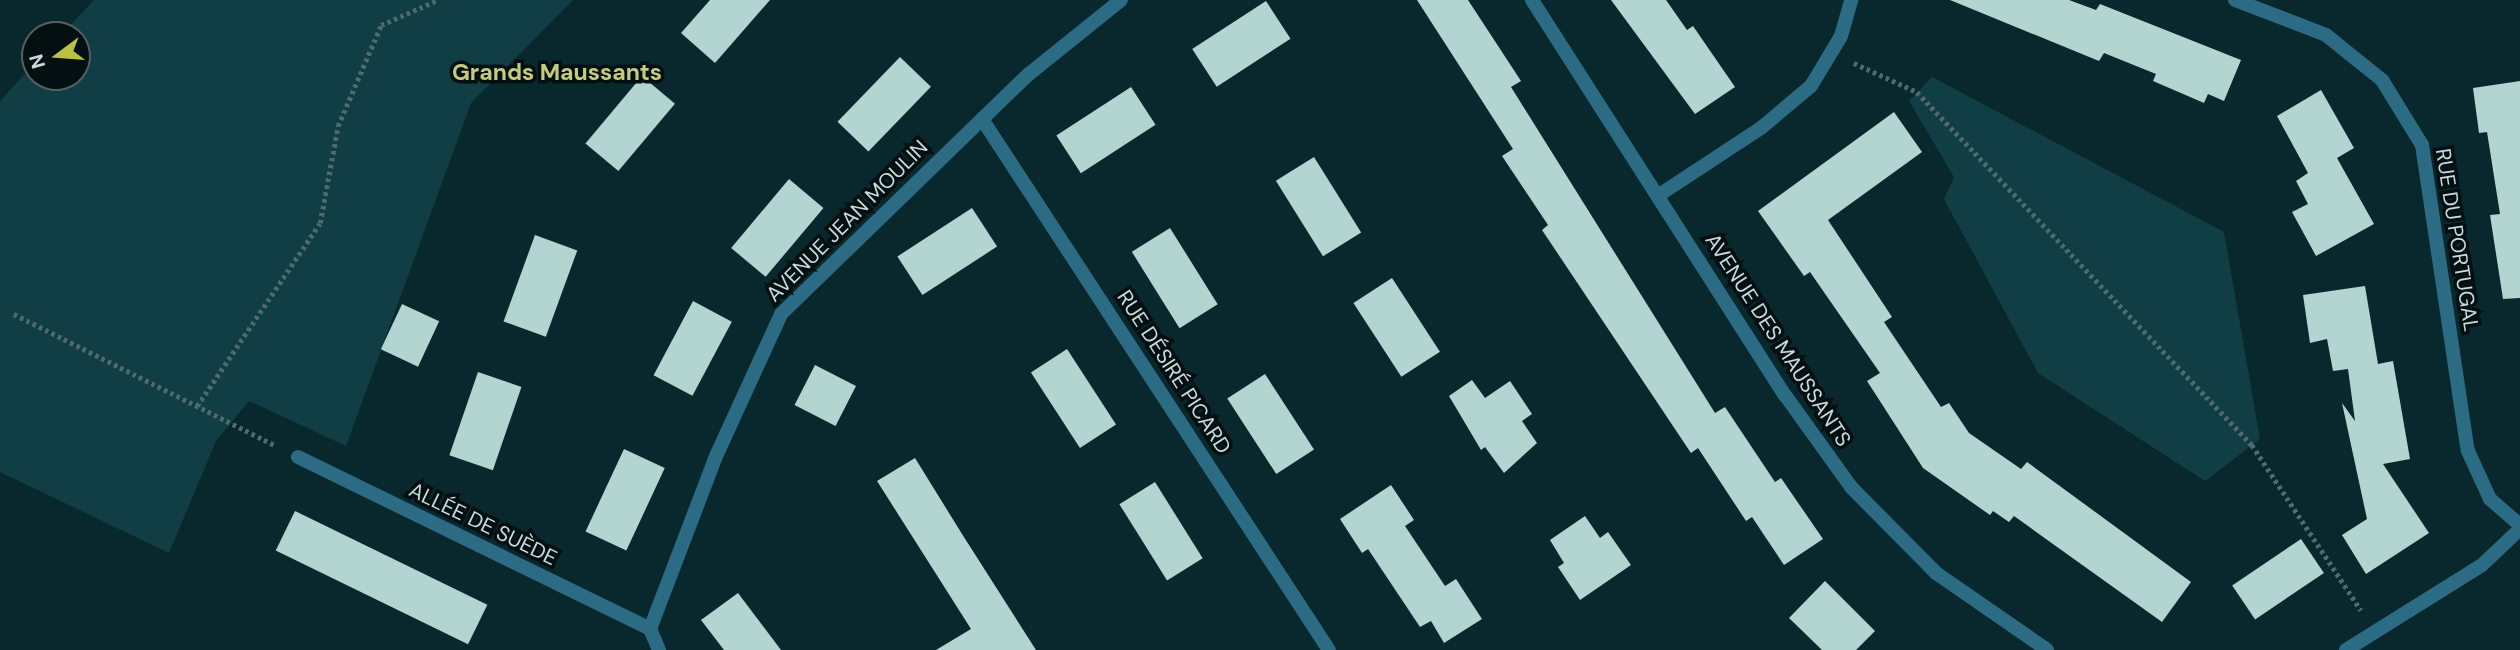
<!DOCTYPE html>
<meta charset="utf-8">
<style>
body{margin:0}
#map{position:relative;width:2520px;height:650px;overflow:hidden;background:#08282d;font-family:"DM Sans",sans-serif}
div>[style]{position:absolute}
.green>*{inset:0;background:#113e44}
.building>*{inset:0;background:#b2d5d2;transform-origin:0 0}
.path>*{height:4.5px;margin-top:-2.25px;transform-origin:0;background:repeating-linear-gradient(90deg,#4f6a6e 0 3.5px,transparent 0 7px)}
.minor>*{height:14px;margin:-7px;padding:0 7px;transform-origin:7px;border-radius:7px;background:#2c6b84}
span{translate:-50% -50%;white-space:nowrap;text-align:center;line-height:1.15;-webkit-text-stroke:7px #040f11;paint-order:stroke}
.street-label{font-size:21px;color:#cadbde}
.neighbourhood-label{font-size:23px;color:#c5cb7e;font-weight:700}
.north{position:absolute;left:21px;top:21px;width:70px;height:70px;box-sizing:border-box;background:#040f11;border:2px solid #536163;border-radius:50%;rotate:254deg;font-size:19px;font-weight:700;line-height:28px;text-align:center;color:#cadbde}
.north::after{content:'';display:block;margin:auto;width:24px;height:32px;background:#bac045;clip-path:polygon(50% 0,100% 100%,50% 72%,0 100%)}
</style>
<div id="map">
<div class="green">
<div style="clip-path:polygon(94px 0,573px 0,471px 103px,346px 446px,249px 401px,216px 441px,169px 553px,0 472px,0 101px,35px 63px,35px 77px,77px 77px,77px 35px,61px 35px)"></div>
<div style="clip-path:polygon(1932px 77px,2224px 232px,2260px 439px,2205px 481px,2038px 373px,1944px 199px,1954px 177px,1909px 101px)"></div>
</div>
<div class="building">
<div style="clip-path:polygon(710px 0,770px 0,715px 63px,681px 33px)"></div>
<div style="clip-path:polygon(1417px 0,1468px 0,1521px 81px,1511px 87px,1715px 413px,1725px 407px,1775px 482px,1781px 478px,1823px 539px,1784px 565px,1752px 517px,1746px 521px,1698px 448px,1691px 453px,1542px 230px,1548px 225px,1502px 156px,1513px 149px)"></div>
<div style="clip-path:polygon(1611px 0,1666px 0,1687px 30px,1693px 26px,1735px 87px,1695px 114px)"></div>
<div style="clip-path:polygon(1950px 0,2069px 0,2096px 10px,2100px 4px,2241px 60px,2224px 101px,2208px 94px,2204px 103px,2153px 81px,2156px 74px,2104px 53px,2099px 61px)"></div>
<div style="left:1266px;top:1px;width:45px;height:88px;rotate:57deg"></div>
<div style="left:900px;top:57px;width:43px;height:90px;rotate:44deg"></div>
<div style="left:642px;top:76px;width:43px;height:88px;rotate:40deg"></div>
<div style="clip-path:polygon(2520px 81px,2520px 298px,2503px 299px,2490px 215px,2500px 214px,2487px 132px,2479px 133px,2473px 88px)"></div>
<div style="left:1131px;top:87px;width:45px;height:89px;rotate:57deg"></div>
<div style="clip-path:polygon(2321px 90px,2354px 148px,2337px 158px,2374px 224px,2316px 256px,2292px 212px,2308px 204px,2296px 181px,2308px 173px,2277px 116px)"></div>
<div style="clip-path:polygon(1894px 112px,1922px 152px,1828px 220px,1892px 317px,1884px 322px,1941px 407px,1949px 403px,1969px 433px,2021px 469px,2027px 462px,2191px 582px,2162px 622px,2014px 516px,2009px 522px,1993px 511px,1990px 515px,1923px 468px,1867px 381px,1880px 373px,1810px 272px,1804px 276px,1758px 211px)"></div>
<div style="left:1314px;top:157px;width:89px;height:45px;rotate:58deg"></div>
<div style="left:789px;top:179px;width:45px;height:90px;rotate:40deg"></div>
<div style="left:972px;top:208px;width:46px;height:89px;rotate:57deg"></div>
<div style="left:1170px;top:228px;width:90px;height:45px;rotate:58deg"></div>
<div style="left:535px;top:235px;width:45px;height:92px;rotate:20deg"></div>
<div style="left:1392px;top:278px;width:88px;height:46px;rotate:57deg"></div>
<div style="clip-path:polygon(2365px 286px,2378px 364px,2393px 361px,2410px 459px,2383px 464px,2429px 533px,2366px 574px,2342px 535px,2367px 519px,2342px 403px,2355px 421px,2348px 369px,2333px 371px,2327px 339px,2310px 343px,2303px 295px)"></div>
<div style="left:693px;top:301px;width:44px;height:84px;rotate:28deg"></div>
<div style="left:402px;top:304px;width:41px;height:50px;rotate:25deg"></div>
<div style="left:1067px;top:349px;width:90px;height:43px;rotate:57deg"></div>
<div style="left:815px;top:365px;width:46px;height:45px;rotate:27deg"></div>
<div style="left:478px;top:372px;width:46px;height:88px;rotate:19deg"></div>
<div style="left:1265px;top:374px;width:90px;height:45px;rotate:57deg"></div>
<div style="clip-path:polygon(1472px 380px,1485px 398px,1510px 381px,1532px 414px,1522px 421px,1537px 443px,1504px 473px,1485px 447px,1481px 450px,1449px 396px)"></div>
<div style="left:624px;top:449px;width:45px;height:91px;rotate:25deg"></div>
<div style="clip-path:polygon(915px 458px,962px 534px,1036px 650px,936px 650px,971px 629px,877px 481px)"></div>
<div style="left:1155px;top:482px;width:90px;height:42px;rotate:58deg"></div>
<div style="clip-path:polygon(1391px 485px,1414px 520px,1405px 526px,1445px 586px,1456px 579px,1482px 619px,1444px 643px,1431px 621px,1420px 627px,1368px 549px,1362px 553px,1340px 519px)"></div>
<div style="left:295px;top:511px;width:214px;height:44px;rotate:26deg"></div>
<div style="clip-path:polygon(1585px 516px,1600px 538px,1608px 532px,1631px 565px,1580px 600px,1558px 567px,1564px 563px,1550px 540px)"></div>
<div style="left:2301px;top:539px;width:41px;height:83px;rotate:56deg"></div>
<div style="clip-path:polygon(1825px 581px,1875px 631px,1856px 650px,1822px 650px,1789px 618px)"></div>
<div style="clip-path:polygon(738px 593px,781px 650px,724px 650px,701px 620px)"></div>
</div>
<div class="path">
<div style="left:1854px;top:63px;width:69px;rotate:24.7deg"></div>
<div style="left:1917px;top:92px;width:487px;rotate:46.5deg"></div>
<div style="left:2252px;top:445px;width:198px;rotate:56.6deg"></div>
<div style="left:14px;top:314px;width:292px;rotate:26.7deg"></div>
<div style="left:197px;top:406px;width:220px;rotate:-56.1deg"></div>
<div style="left:320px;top:223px;width:99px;rotate:-79.5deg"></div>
<div style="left:338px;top:126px;width:110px;rotate:-66.9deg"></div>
<div style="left:381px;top:25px;width:62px;rotate:-23.7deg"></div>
</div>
<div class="minor">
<div style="left:1532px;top:0;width:469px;rotate:57.4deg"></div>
<div style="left:1785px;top:395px;width:113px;rotate:54.3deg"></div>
<div style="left:1851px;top:487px;width:121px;rotate:45.3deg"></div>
<div style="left:1936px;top:573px;width:135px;rotate:34.7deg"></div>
<div style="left:2235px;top:0;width:97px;rotate:21deg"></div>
<div style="left:2326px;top:35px;width:72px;rotate:38.8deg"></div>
<div style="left:2382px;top:80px;width:76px;rotate:58.4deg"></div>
<div style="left:2422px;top:145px;width:309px;rotate:81.5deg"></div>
<div style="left:2468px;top:451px;width:53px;rotate:65.4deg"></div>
<div style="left:2490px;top:499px;width:40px;rotate:41deg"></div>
<div style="left:982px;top:119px;width:634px;rotate:56.84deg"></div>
<div style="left:1659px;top:195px;width:122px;rotate:-33.3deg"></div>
<div style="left:1761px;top:128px;width:65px;rotate:-40deg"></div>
<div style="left:1811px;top:86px;width:58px;rotate:-59deg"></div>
<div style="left:1841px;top:36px;width:37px;rotate:-74deg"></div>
<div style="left:298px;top:457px;width:392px;rotate:26deg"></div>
<div style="left:659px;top:650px;width:23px;rotate:-113deg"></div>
<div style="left:650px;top:629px;width:187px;rotate:-69.1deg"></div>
<div style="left:717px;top:454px;width:154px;rotate:-65.4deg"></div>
<div style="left:781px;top:314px;width:345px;rotate:-44.1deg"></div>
<div style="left:1029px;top:74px;width:118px;rotate:-38.8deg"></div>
<div style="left:2346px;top:650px;width:160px;rotate:-32deg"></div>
<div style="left:2482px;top:565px;width:52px;rotate:-43.5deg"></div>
</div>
<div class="street-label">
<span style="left:847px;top:221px;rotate:-45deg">AVENUE JEAN MOULIN</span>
<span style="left:2457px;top:240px;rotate:81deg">RUE DU PORTUGAL</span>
<span style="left:1778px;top:340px;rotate:57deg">AVENUE DES MAUSSANTS</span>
<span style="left:1174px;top:372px;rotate:57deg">RUE DÉSIRÉ PICARD</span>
<span style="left:483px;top:524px;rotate:26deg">ALLÉE DE SUÈDE</span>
</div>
<div class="neighbourhood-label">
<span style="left:557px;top:72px">Grands Maussants</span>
</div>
<div class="north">N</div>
</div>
